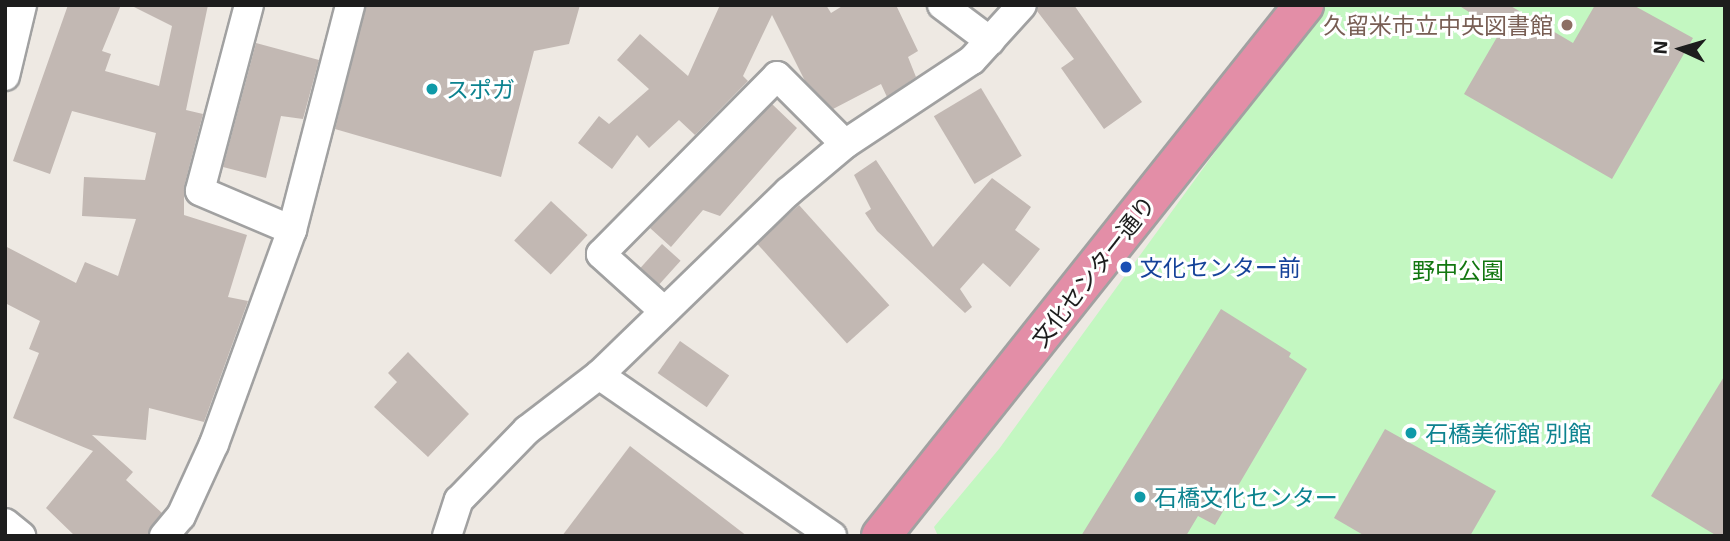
<!DOCTYPE html>
<meta charset="utf-8">
<style>
body{margin:0}
#map{position:relative;width:1730px;height:541px;overflow:hidden;background:#eee9e3;font-family:"Exo 2","Noto Sans JP",sans-serif}
div>[style]{position:absolute}
.park>*{inset:0;background:#c3f7c1}
.building>*{inset:0;background:#c2b8b3;transform-origin:0 0}
.roads{filter:drop-shadow(2px 0 #a1a1a1) drop-shadow(-2px 0 #a1a1a1) drop-shadow(0 2px #a1a1a1) drop-shadow(0 -2px #a1a1a1)}
.street>*{height:28px;margin:-14px;padding:0 14px;transform-origin:14px;border-radius:14px;background:#fff}
.highway>*{height:38px;margin:-19px;padding:0 19px;transform-origin:19px;border-radius:19px;background:#e38ea7}
.dots>*{width:19px;height:19px;translate:-50% -50%;box-sizing:border-box;border:4px solid #fff;border-radius:50%}
span{translate:-50% -50%;white-space:nowrap;text-align:center;line-height:1.15;-webkit-text-stroke:6px #fff;paint-order:stroke}
.education-label{font-size:23px;color:#785e54}
.right{translate:-100% -50%;text-align:right}
.culture-label{font-size:23px;color:#0d838f}
.left{translate:0 -50%;text-align:left}
.transit-label{font-size:23px;color:#164399}
.park-label{font-size:23px;color:#127710}
.street-label{font-size:23px;color:#1d1d1d}
.frame{position:absolute;inset:0;border:7px solid #1d1d1d;pointer-events:none}
.north{position:absolute;left:1646px;top:14px;width:70px;height:70px;-webkit-text-stroke:5px #fff;paint-order:stroke;rotate:274deg;font-size:19px;font-weight:700;line-height:28px;text-align:center;color:#1d1d1d}
.north::after{content:'';display:block;margin:auto;width:24px;height:32px;background:#1d1d1d;clip-path:polygon(50% 0,100% 100%,50% 72%,0 100%)}
</style>
<div id="map">
<div class="park">
<div style="clip-path:polygon(1322px 5px,1725px 5px,1725px 536px,938px 536px,934px 527px,999px 449px)"></div>
</div>
<div class="building">
<div style="clip-path:polygon(68px 5px,121px 5px,102px 51px,111px 54px,105px 71px,159px 86px,172px 26px,130px 5px,208px 5px,186px 110px,203px 114px,184px 187px,184px 215px,247px 235px,228px 297px,248px 301px,204px 422px,149px 408px,146px 440px,92px 435px,133px 472px,126px 480px,162px 513px,148px 536px,75px 536px,46px 508px,93px 451px,13px 418px,39px 353px,29px 349px,40px 321px,5px 303px,5px 246px,76px 283px,85px 262px,118px 276px,136px 219px,82px 216px,84px 177px,145px 180px,156px 133px,72px 111px,50px 174px,13px 161px)"></div>
<div style="clip-path:polygon(366px 5px,580px 5px,569px 44px,534px 51px,501px 177px,335px 129px)"></div>
<div style="clip-path:polygon(720px 5px,826px 5px,831px 13px,844px 5px,896px 5px,918px 51px,908px 57px,916px 77px,887px 97px,881px 84px,833px 109px,805px 81px,772px 15px,743px 76px,748px 81px,695px 135px,679px 120px,649px 148px,637px 135px,612px 169px,578px 143px,599px 116px,609px 124px,649px 89px,617px 60px,640px 34px,688px 76px)"></div>
<div style="clip-path:polygon(1038px 5px,1074px 5px,1142px 102px,1104px 129px,1061px 68px,1074px 59px,1037px 11px)"></div>
<div style="clip-path:polygon(1458px 5px,1509px 5px,1573px 43px,1595px 5px,1633px 5px,1693px 38px,1612px 179px,1464px 94px,1500px 32px)"></div>
<div style="clip-path:polygon(256px 43px,319px 60px,303px 119px,281px 116px,266px 178px,223px 167px)"></div>
<div style="left:981px;top:88px;width:79px;height:55px;rotate:59deg"></div>
<div style="clip-path:polygon(772px 104px,797px 128px,720px 216px,703px 210px,671px 247px,650px 228px)"></div>
<div style="clip-path:polygon(876px 160px,933px 247px,992px 178px,1031px 207px,1015px 230px,1040px 249px,1010px 287px,983px 263px,960px 289px,972px 307px,965px 313px,877px 231px,865px 213px,871px 209px,854px 175px)"></div>
<div style="left:551px;top:201px;width:50px;height:54px;rotate:43deg"></div>
<div style="left:799px;top:205px;width:135px;height:57px;rotate:48deg"></div>
<div style="left:662px;top:244px;width:25px;height:32px;rotate:42deg"></div>
<div style="clip-path:polygon(1221px 309px,1291px 353px,1289px 357px,1307px 369px,1215px 525px,1198px 516px,1186px 536px,1081px 536px)"></div>
<div style="left:680px;top:341px;width:60px;height:39px;rotate:35deg"></div>
<div style="clip-path:polygon(408px 352px,469px 414px,428px 457px,374px 407px,397px 382px,388px 373px)"></div>
<div style="clip-path:polygon(1725px 375px,1725px 536px,1717px 536px,1651px 496px)"></div>
<div style="clip-path:polygon(1385px 429px,1496px 491px,1470px 536px,1365px 536px,1334px 518px)"></div>
<div style="clip-path:polygon(630px 446px,747px 536px,562px 536px)"></div>
</div>
<div class="roads">
<div class="street">
<div style="left:249px;top:5px;width:192px;rotate:104.8deg"></div>
<div style="left:200px;top:191px;width:100px;rotate:23deg"></div>
<div style="left:942px;top:5px;width:60px;rotate:36.9deg"></div>
<div style="left:5px;top:76px;width:73px;rotate:-76.5deg"></div>
<div style="left:664px;top:311px;width:85px;rotate:-137.9deg"></div>
<div style="left:601px;top:254px;width:250px;rotate:-45.3deg"></div>
<div style="left:777px;top:76px;width:96px;rotate:45deg"></div>
<div style="left:599px;top:375px;width:283px;rotate:34.6deg"></div>
<div style="left:5px;top:523px;width:21px;rotate:39deg"></div>
<div style="left:164px;top:536px;width:26px;rotate:-50deg"></div>
<div style="left:181px;top:516px;width:79px;rotate:-65.4deg"></div>
<div style="left:214px;top:444px;width:228px;rotate:-70deg"></div>
<div style="left:292px;top:230px;width:232px;rotate:-75.5deg"></div>
<div style="left:447px;top:536px;width:38px;rotate:-72deg"></div>
<div style="left:459px;top:500px;width:98px;rotate:-45.8deg"></div>
<div style="left:527px;top:430px;width:91px;rotate:-37.4deg"></div>
<div style="left:599px;top:375px;width:263px;rotate:-44.1deg"></div>
<div style="left:788px;top:192px;width:75px;rotate:-40.1deg"></div>
<div style="left:845px;top:144px;width:152px;rotate:-33.5deg"></div>
<div style="left:972px;top:60px;width:74px;rotate:-47.7deg"></div>
</div>
<div class="highway">
<div style="left:881px;top:536px;width:679px;rotate:-51.46deg"></div>
</div>
</div>
<div class="dots">
<div style="left:1567px;top:25px;background:#8d6e63"></div>
<div style="left:432px;top:89px;background:#0f9aa8"></div>
<div style="left:1126px;top:267px;background:#1a4fb4"></div>
<div style="left:1411px;top:433px;background:#0f9aa8"></div>
<div style="left:1140px;top:497px;background:#0f9aa8"></div>
</div>
<div class="education-label">
<span class="right" style="left:1553px;top:25px">久留米市立中央図書館</span>
</div>
<div class="culture-label">
<span class="left" style="left:446px;top:89px">スポガ</span>
<span class="left" style="left:1425px;top:433px">石橋美術館 別館</span>
<span class="left" style="left:1154px;top:497px">石橋文化センター</span>
</div>
<div class="transit-label">
<span class="left" style="left:1140px;top:267px">文化センター前</span>
</div>
<div class="park-label">
<span style="left:1458px;top:270px">野中公園</span>
</div>
<div class="street-label">
<span style="left:1093px;top:271px;rotate:-52deg">文化センター通り</span>
</div>
<div class="frame"></div>
<div class="north">N</div>
</div>
